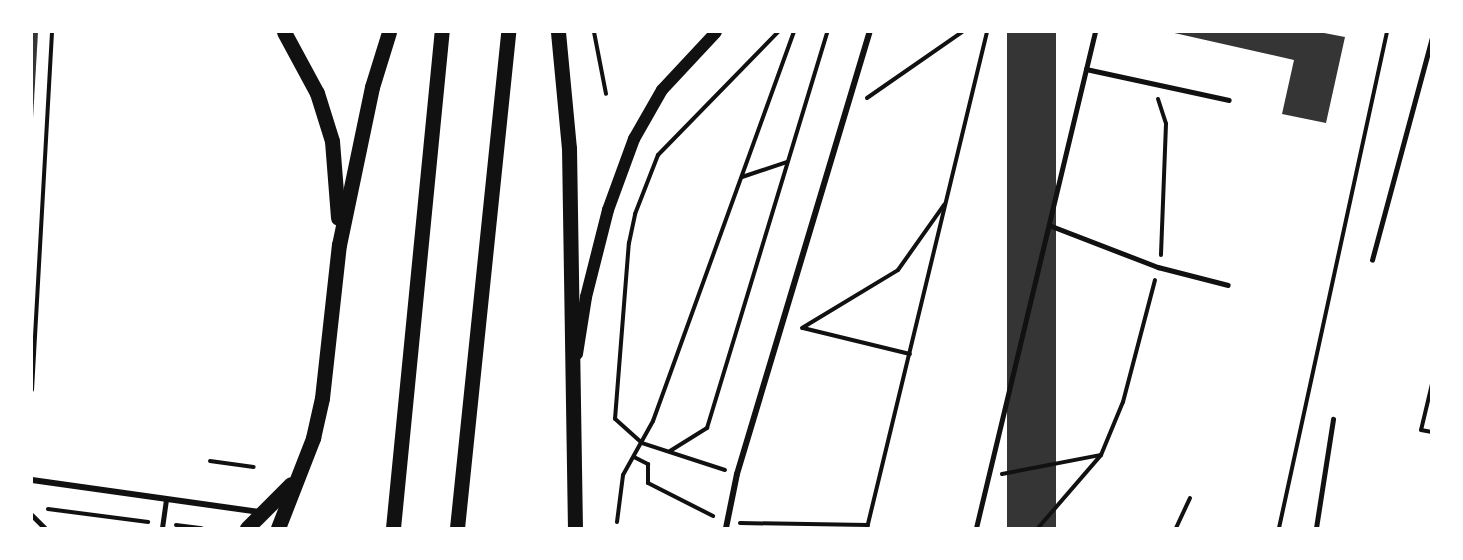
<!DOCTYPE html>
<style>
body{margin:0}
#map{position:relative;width:1463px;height:560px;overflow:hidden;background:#fff;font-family:"Golos Text",sans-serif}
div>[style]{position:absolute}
.building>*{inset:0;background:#353535;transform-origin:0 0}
.path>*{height:4px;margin:-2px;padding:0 2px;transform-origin:2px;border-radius:2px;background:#111}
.service>*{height:4.5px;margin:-2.25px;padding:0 2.25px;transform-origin:2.25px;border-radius:2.25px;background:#111}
.minor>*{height:6px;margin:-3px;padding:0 3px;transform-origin:3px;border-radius:3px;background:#111}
.secondary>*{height:12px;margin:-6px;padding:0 6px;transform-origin:6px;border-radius:6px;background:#111}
.primary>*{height:15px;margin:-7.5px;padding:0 7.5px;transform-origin:7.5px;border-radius:7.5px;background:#111}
span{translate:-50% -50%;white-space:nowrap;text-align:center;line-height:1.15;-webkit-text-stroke:5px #fff;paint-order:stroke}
.frame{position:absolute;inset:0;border:33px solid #fff;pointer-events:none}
</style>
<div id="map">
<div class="building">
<div style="clip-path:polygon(32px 32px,38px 32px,33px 118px,32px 118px)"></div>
<div style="left:1007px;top:32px;width:49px;height:508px"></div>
<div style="clip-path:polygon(1170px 32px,1319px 32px,1345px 37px,1326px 123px,1282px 114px,1294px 60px)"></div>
</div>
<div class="path">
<div style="left:594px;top:32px;width:63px;rotate:79deg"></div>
<div style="left:867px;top:98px;width:116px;rotate:-34.8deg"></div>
<div style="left:1158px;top:99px;width:26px;rotate:72deg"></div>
<div style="left:1166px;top:124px;width:131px;rotate:92.2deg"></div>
<div style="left:742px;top:177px;width:47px;rotate:-18.4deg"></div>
<div style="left:802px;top:328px;width:112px;rotate:-31.1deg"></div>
<div style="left:898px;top:270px;width:80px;rotate:-54.7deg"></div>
<div style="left:803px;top:328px;width:110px;rotate:13.7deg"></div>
<div style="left:1432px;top:384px;width:47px;rotate:103.4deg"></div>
<div style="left:1421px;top:430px;width:11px;rotate:10deg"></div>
<div style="left:32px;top:390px;width:359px;rotate:-86.8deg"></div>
<div style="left:670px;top:451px;width:44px;rotate:-31.9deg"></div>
<div style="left:707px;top:428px;width:414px;rotate:-73.1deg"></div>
<div style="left:634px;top:457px;width:16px;rotate:27deg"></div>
<div style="left:648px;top:464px;width:19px;rotate:90deg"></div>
<div style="left:648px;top:483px;width:73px;rotate:26.9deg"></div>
<div style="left:210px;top:461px;width:44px;rotate:7.8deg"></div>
<div style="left:725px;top:470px;width:87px;rotate:-162deg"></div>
<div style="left:642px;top:443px;width:36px;rotate:-138deg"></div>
<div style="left:615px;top:419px;width:177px;rotate:-85.5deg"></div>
<div style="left:629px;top:243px;width:30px;rotate:-78deg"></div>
<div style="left:635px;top:214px;width:63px;rotate:-68.7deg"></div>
<div style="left:658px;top:155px;width:172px;rotate:-45.7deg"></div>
<div style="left:1002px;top:474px;width:101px;rotate:-10.9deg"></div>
<div style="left:48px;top:509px;width:101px;rotate:7.4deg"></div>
<div style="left:617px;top:522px;width:47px;rotate:-82.7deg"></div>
<div style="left:623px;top:475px;width:62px;rotate:-60.9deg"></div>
<div style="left:653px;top:421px;width:414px;rotate:-70.1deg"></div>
<div style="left:740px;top:523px;width:128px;rotate:0.9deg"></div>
<div style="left:176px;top:525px;width:26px;rotate:7deg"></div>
<div style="left:867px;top:528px;width:510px;rotate:-76.4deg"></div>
<div style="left:1038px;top:528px;width:96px;rotate:-49.2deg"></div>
<div style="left:1101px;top:455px;width:57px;rotate:-67.5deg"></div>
<div style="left:1123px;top:402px;width:126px;rotate:-75.3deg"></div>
<div style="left:1176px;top:528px;width:33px;rotate:-65deg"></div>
<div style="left:1279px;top:528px;width:508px;rotate:-77.72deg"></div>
</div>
<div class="service">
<div style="left:1086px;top:69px;width:146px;rotate:12.2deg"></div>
<div style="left:1049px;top:225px;width:117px;rotate:21.1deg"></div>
<div style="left:1158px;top:267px;width:72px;rotate:14.4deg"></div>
<div style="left:1372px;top:260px;width:230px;rotate:-74.9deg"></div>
<div style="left:32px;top:515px;width:18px;rotate:45deg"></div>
<div style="left:162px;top:528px;width:28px;rotate:-82deg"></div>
<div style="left:976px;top:528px;width:510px;rotate:-76.51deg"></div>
<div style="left:1316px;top:528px;width:110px;rotate:-81.1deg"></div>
</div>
<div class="minor">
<div style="left:32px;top:480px;width:230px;rotate:8deg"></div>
<div style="left:726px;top:528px;width:55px;rotate:-78.5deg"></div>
<div style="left:737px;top:474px;width:462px;rotate:-73.3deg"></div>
</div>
<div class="secondary">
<div style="left:577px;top:354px;width:58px;rotate:-81deg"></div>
<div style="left:586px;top:297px;width:90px;rotate:-75.8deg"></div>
<div style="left:608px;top:210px;width:76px;rotate:-69.9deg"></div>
<div style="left:634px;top:139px;width:56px;rotate:-60.3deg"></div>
<div style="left:662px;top:90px;width:79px;rotate:-47deg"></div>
</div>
<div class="primary">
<div style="left:284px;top:32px;width:69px;rotate:61.6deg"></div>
<div style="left:317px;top:93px;width:50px;rotate:72.6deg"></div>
<div style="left:332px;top:141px;width:77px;rotate:85.5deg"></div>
<div style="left:558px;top:32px;width:117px;rotate:84.6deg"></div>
<div style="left:569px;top:148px;width:380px;rotate:89.1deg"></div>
<div style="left:247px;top:528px;width:62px;rotate:-45deg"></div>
<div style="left:278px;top:528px;width:97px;rotate:-68.7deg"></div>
<div style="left:313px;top:438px;width:41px;rotate:-77.3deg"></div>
<div style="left:322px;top:398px;width:154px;rotate:-83.7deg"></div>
<div style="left:339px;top:245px;width:161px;rotate:-78.2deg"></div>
<div style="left:372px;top:87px;width:58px;rotate:-72.8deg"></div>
<div style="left:393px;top:528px;width:498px;rotate:-84.4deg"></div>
<div style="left:457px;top:528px;width:499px;rotate:-84.1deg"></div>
</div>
<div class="frame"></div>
</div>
